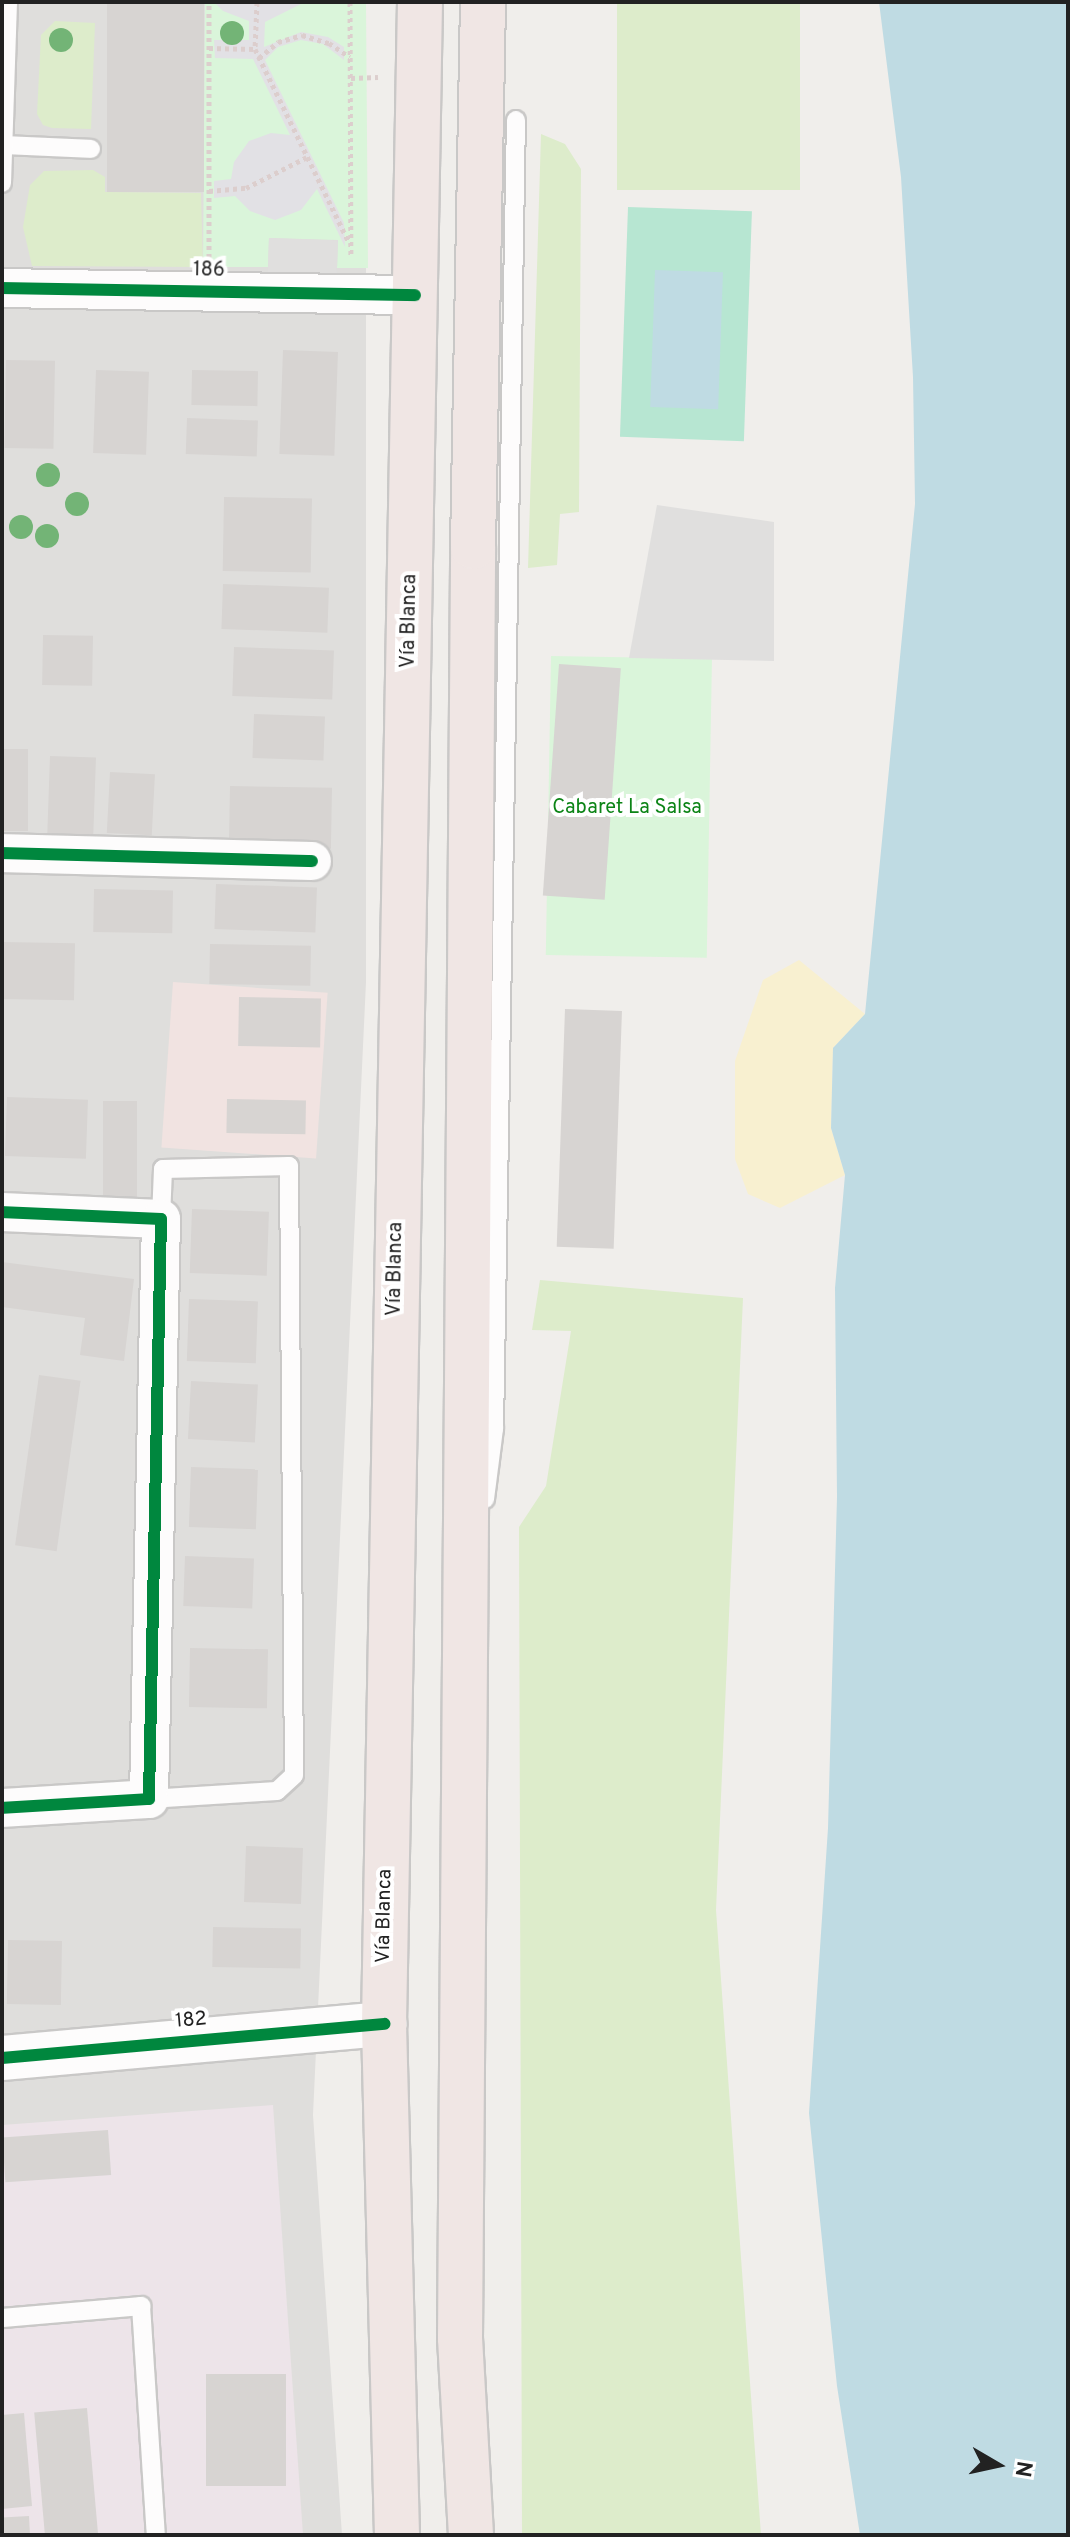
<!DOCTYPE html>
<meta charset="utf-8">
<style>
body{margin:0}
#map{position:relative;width:1070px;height:2537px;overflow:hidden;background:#f0eeeb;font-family:Overpass,sans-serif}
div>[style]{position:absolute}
.residential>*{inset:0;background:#dfdedc}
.commercial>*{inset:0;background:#f1e3e1;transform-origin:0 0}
.industrial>*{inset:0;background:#ede4e9}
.grass>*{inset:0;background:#ddeccb;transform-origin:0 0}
.sand>*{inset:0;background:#f8f0d0}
.park>*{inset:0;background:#daf5da;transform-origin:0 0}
.pitch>*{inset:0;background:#b7e6d2;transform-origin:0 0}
.parking>*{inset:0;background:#e0dfde;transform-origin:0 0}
.plaza>*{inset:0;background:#e2e1e5}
.water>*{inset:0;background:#bfdbe3;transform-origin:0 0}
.building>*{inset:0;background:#d7d4d2;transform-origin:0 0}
.path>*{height:5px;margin-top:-2.5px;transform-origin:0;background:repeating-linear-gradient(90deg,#dccecd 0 4px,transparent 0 8px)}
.roads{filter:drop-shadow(2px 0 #c9c8c7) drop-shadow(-2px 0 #c9c8c7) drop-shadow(0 2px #c9c8c7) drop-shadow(0 -2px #c9c8c7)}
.service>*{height:18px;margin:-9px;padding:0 9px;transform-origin:9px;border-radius:9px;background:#fdfcfc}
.minor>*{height:38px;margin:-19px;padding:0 19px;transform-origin:19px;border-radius:19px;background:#fdfcfc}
.tertiary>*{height:44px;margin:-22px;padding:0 22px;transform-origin:22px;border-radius:22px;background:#fdfcfc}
.trunk>*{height:44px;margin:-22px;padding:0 22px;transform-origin:22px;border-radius:22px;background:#f0e6e4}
.cycleway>*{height:12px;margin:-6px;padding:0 6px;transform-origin:6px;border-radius:6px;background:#00873e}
.trees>*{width:24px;height:24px;margin:-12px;border-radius:50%;background:#73b476}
span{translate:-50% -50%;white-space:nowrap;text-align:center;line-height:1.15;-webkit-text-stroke:8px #fff;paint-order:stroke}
.street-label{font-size:20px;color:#222}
.park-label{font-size:20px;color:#0c8416}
.frame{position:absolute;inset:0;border:4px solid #222;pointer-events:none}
.north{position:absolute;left:958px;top:2425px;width:80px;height:80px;-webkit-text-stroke:6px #fff;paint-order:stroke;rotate:99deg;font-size:22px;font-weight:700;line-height:32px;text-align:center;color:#222}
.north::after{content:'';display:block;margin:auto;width:28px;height:36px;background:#222;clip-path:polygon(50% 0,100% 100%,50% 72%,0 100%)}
</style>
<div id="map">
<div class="residential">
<div style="clip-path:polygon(2px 2px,366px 2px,366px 982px,313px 2115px,342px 2535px,2px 2535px)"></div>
</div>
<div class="commercial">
<div style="left:173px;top:982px;width:155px;height:166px;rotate:4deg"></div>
</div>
<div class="industrial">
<div style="clip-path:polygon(273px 2105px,303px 2535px,2px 2535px,2px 2125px)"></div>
</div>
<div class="grass">
<div style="left:617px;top:2px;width:183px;height:188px"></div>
<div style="clip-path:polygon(55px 21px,95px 23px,91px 129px,52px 128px,43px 125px,37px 114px,41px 35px)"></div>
<div style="clip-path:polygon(541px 134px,565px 144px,581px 169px,579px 512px,560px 514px,557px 565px,528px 568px)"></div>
<div style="clip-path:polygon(93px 170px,105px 177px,105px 192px,201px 193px,203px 267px,32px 266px,23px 227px,30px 185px,44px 171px)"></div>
<div style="clip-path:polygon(540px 1280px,743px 1298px,716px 1910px,761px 2535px,522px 2535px,519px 1527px,546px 1486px,571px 1331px,532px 1330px)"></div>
</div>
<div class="sand">
<div style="clip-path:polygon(799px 960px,865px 1014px,833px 1048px,831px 1128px,845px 1175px,780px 1208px,748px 1194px,735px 1159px,735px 1061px,763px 980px)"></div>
</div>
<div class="park">
<div style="clip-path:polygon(205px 2px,366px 2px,368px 268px,337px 268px,338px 240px,269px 238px,268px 267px,203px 267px)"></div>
<div style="left:551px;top:656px;width:161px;height:299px;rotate:1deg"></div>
</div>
<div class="pitch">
<div style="left:628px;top:207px;width:124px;height:230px;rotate:2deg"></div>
</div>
<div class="parking">
<div style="left:269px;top:238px;width:69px;height:55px;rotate:2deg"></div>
<div style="clip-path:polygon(657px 505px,774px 522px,774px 661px,629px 658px)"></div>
</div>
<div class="plaza">
<div style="clip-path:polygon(214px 2px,305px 2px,265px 22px,264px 47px,301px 32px,328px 37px,344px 47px,344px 60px,323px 44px,301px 40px,278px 47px,265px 60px,344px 223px,345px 247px,317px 189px,301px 210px,275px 220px,250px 211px,235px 196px,214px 198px,214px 181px,231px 179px,234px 162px,249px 141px,271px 133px,290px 135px,253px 59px,215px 58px,214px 40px,249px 40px,249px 21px,223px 11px)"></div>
</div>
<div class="water">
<div style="clip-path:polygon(879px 2px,1068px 2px,1068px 2535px,860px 2535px,837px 2386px,809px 2113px,828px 1828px,837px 1497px,835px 1288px,845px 1175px,831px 1128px,833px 1048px,865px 1014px,915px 504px,913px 377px,901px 177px)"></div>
<div style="left:655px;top:270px;width:68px;height:137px;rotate:2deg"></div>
</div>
<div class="building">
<div style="left:107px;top:2px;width:97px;height:190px"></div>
<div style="left:283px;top:350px;width:55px;height:104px;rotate:2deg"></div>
<div style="left:6px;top:360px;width:49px;height:88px;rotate:1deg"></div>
<div style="left:96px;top:370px;width:53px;height:83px;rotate:2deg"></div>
<div style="left:192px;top:370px;width:66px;height:35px;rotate:1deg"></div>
<div style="left:187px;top:418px;width:71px;height:36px;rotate:2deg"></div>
<div style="left:224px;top:497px;width:88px;height:74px;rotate:1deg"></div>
<div style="left:223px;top:584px;width:106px;height:45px;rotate:2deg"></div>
<div style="left:43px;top:635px;width:50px;height:50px;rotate:1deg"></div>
<div style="left:234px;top:647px;width:100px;height:49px;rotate:2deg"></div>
<div style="left:559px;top:664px;width:62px;height:232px;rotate:4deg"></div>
<div style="left:254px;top:714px;width:71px;height:44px;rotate:2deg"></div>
<div style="left:2px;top:749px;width:26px;height:82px"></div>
<div style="left:50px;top:756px;width:46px;height:83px;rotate:2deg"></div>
<div style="left:110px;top:772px;width:45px;height:61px;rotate:3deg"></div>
<div style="left:230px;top:786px;width:102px;height:61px;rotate:1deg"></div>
<div style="left:216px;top:884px;width:101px;height:45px;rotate:2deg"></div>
<div style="left:94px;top:889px;width:79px;height:43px;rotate:1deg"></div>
<div style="left:2px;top:942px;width:73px;height:57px;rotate:1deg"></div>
<div style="left:210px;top:944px;width:101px;height:40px;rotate:1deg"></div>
<div style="left:239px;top:997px;width:82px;height:49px;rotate:1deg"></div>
<div style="left:565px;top:1009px;width:57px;height:238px;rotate:2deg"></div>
<div style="left:7px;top:1097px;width:81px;height:59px;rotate:2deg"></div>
<div style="left:227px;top:1099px;width:79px;height:34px;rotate:1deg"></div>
<div style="left:103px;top:1101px;width:34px;height:98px"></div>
<div style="left:192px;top:1209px;width:77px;height:64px;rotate:2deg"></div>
<div style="clip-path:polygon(2px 1262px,134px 1279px,124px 1361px,80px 1355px,85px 1318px,2px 1307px)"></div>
<div style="left:189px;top:1299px;width:69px;height:62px;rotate:2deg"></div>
<div style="left:39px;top:1375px;width:42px;height:172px;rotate:8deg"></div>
<div style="left:191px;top:1381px;width:67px;height:58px;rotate:3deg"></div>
<div style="left:191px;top:1467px;width:67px;height:60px;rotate:2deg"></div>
<div style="left:185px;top:1556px;width:69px;height:50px;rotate:2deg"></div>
<div style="left:190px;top:1648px;width:78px;height:59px;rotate:1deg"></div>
<div style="left:246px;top:1846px;width:57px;height:56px;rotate:2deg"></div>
<div style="left:213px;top:1927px;width:88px;height:40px;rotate:1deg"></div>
<div style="left:8px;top:1940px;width:54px;height:64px;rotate:1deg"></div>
<div style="left:108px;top:2130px;width:45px;height:106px;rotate:86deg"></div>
<div style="left:206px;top:2374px;width:80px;height:112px"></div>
<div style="left:87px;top:2408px;width:127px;height:53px;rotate:85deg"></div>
<div style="clip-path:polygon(24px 2413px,32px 2506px,2px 2509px,2px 2415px)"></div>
<div style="left:29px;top:2516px;width:19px;height:27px;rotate:87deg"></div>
</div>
<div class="path">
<div style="left:257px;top:2px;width:47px;rotate:92.4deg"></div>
<div style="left:255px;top:49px;width:216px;rotate:64.1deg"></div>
<div style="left:350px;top:2px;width:255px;rotate:89.8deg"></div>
<div style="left:209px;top:48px;width:46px;rotate:1.2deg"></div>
<div style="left:259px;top:58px;width:25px;rotate:-40deg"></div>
<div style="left:278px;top:42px;width:25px;rotate:-16deg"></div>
<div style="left:302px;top:35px;width:28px;rotate:17deg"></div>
<div style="left:329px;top:43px;width:25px;rotate:34deg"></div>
<div style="left:351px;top:78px;width:27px;rotate:-2deg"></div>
<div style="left:209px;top:191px;width:37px;rotate:-5deg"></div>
<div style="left:246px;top:188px;width:68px;rotate:-26.9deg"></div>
<div style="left:209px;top:257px;width:255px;rotate:-90deg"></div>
</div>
<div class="roads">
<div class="service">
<div style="left:4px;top:145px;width:87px;rotate:2.6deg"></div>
<div style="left:2px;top:183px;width:181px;rotate:-88.1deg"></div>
<div style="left:485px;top:1499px;width:71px;rotate:-82.7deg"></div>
<div style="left:494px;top:1429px;width:1309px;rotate:-89.04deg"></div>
<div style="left:149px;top:1799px;width:128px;rotate:-3.6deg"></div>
<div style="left:277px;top:1791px;width:23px;rotate:-43deg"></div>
<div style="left:294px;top:1775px;width:609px;rotate:-90.47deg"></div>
<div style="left:289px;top:1166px;width:126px;rotate:178.6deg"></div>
<div style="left:163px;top:1169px;width:50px;rotate:92.3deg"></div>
<div style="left:2px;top:2318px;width:140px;rotate:-4.9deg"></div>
<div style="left:141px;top:2306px;width:229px;rotate:86.3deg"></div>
</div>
<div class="minor">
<div style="left:2px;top:288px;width:413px;rotate:1deg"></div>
<div style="left:2px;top:853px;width:310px;rotate:1.5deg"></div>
<div style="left:2px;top:1212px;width:159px;rotate:2.5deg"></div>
<div style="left:161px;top:1219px;width:580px;rotate:91.19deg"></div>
<div style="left:149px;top:1799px;width:147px;rotate:176.5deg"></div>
</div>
<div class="tertiary">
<div style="left:2px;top:2058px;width:384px;rotate:-5.1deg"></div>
</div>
<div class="trunk">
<div style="left:397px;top:2535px;width:511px;rotate:-91.46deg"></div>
<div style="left:384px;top:2024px;width:2022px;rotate:-88.98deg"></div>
<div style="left:471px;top:2535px;width:197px;rotate:-93.2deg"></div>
<div style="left:460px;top:2338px;width:1791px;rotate:-89.58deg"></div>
<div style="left:473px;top:547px;width:545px;rotate:-88.95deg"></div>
</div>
</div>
<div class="cycleway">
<div style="left:2px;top:288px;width:413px;rotate:1deg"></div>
<div style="left:2px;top:853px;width:310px;rotate:1.5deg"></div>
<div style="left:2px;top:1212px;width:159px;rotate:2.5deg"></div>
<div style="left:161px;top:1219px;width:580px;rotate:91.19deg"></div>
<div style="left:149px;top:1799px;width:147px;rotate:176.5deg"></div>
<div style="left:2px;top:2058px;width:384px;rotate:-5.1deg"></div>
</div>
<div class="trees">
<div style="left:232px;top:33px"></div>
<div style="left:61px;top:40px"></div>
<div style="left:48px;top:475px"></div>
<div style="left:77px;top:504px"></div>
<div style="left:21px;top:527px"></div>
<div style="left:47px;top:536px"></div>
</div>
<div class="street-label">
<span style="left:209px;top:271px;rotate:1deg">186</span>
<span style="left:410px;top:621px;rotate:-89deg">Vía Blanca</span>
<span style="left:396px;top:1269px;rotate:-89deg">Vía Blanca</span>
<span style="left:385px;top:1916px;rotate:-89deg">Vía Blanca</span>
<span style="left:191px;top:2021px;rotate:-5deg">182</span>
</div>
<div class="park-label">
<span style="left:627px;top:808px">Cabaret La Salsa</span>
</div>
<div class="frame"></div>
<div class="north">N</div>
</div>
